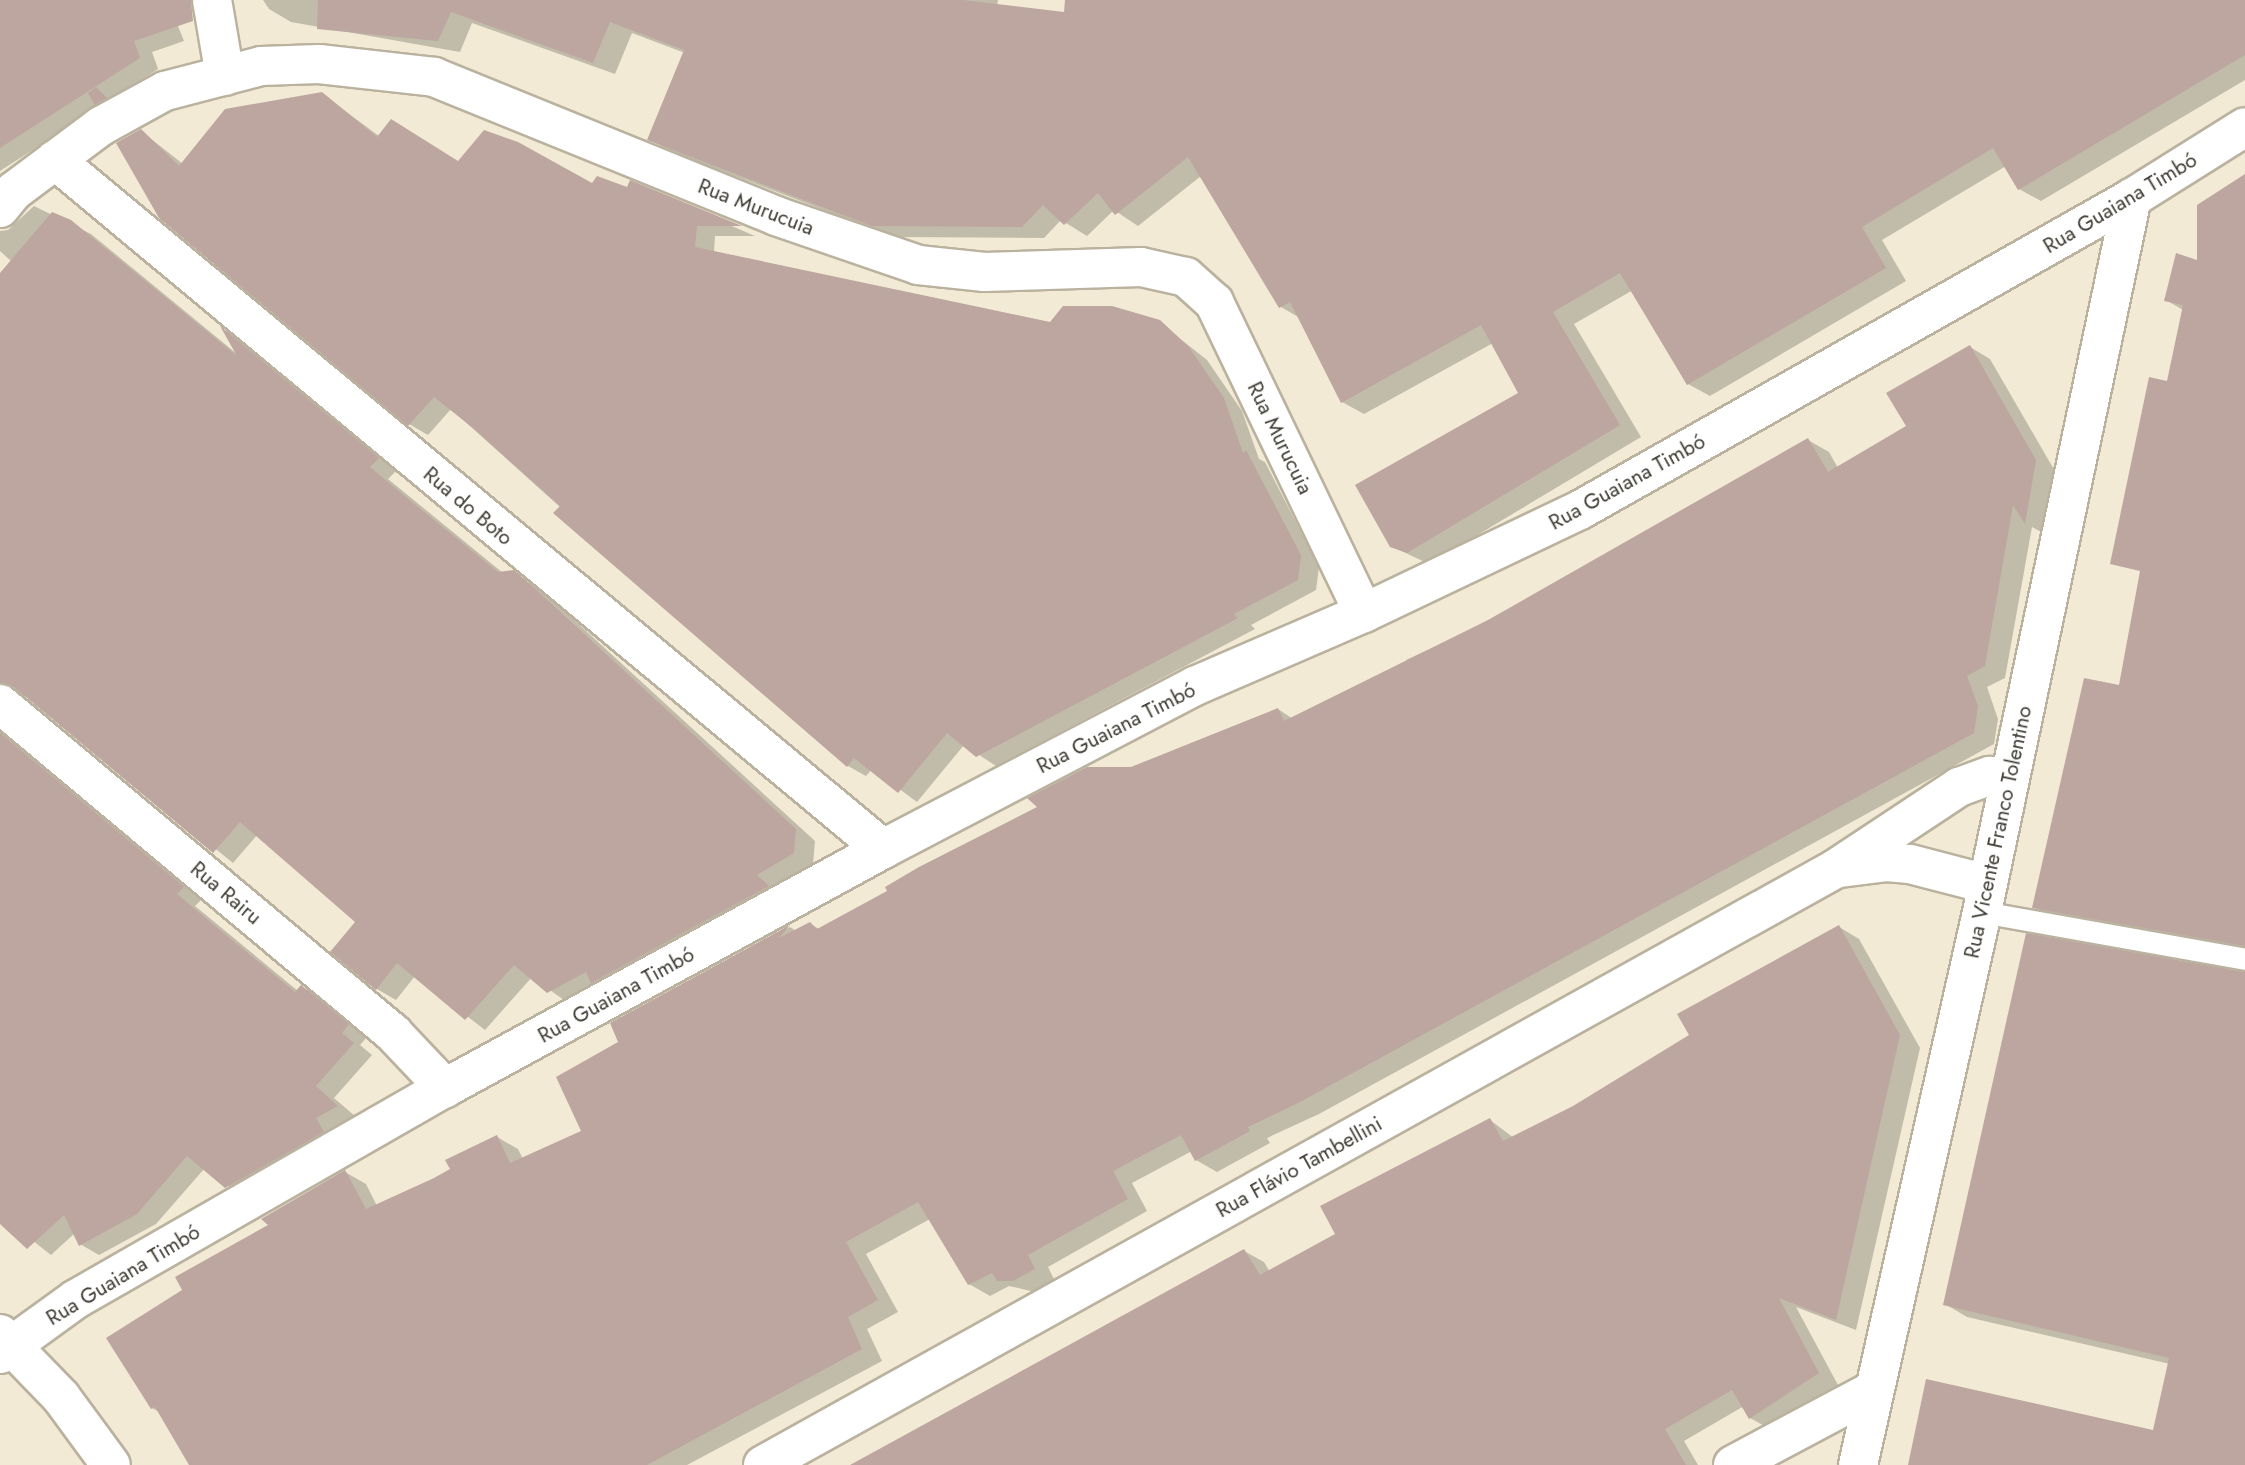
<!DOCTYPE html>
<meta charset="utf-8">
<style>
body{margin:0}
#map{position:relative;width:2245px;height:1465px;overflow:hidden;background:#f2ead5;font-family:Jost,sans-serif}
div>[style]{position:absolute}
.shadow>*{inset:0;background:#0003}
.building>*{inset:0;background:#bca69f}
.roads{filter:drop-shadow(2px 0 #bab29f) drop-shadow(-2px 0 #bab29f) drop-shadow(0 2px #bab29f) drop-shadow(0 -2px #bab29f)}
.service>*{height:21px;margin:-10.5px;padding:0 10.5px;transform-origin:10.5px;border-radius:10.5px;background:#fff}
.minor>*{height:38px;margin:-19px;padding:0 19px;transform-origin:19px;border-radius:19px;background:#fff}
span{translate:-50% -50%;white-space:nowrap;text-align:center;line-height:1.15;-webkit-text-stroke:5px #fff;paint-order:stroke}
.street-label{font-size:21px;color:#3d3a32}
</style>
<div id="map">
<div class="shadow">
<div style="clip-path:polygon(0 0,179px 0,169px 4px,184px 41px,152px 52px,158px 69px,0 171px)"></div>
<div style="clip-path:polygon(263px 0,998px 0,997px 6px,1065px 14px,1067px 0,2245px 0,2245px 80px,2041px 201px,2019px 189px,2006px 166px,1882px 240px,1906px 281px,1710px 396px,1688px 384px,1633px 290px,1574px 324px,1641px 437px,1429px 564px,1391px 546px,1520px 394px,1493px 343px,1364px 414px,1342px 402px,1300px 318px,1281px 307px,1201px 176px,1138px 226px,1114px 210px,1087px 236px,1061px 220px,1044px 238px,895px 237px,670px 151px,649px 139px,685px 53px,632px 33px,615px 74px,472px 23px,460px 52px,291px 22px,269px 9px)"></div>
<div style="clip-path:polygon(322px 94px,379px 136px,459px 163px,628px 190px,631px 183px,755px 236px,715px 236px,714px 252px,1051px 324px,1159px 322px,1207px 360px,1242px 411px,1259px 459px,1265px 462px,1319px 567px,1316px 590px,1251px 625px,1255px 629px,996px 766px,964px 745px,917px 802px,872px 769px,866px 776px,848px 766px,451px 409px,428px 435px,409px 424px,141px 131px,183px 164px)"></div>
<div style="clip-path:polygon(2245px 179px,2245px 565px,2169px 383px,2183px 310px,2166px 300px,2199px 262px)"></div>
<div style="clip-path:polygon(34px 206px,91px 234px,237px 354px,224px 330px,239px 339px,397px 470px,388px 479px,503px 573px,514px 572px,549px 597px,815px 841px,813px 864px,568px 1003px,532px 977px,485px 1030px,415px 976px,396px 1000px,377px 989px,358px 922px,258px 834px,233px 863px,27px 696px,12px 694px,0 708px,0 275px,12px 262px,0 251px,0 231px,8px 230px)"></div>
<div style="clip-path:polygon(1970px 347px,1990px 359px,2056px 473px,2045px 534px,2032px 527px,2005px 678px,1987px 687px,1998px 719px,1994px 744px,1319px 1114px,1267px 1138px,1270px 1143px,1217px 1172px,1196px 1160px,1192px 1151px,1132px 1183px,1147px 1211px,1048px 1267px,1055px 1281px,1035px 1292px,1009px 1286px,990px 1296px,969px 1284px,930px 1219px,866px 1254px,898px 1312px,867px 1329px,882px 1361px,687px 1465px,196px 1465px,161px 1413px,152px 1408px,185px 1291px,345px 1172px,366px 1184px,377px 1206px,435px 1180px,497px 1137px,518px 1149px,523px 1159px,584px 1131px,621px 1042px,612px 1024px,790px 927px,796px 931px,810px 924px,819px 929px,1131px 769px,1278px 709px,1293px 719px,1408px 664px,1406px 660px,1489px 622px,1808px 440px,1829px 452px,1838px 468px,1908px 427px)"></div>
<div style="clip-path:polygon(2245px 632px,2245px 953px,2056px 919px,2034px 907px,2120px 687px)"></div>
<div style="clip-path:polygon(0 721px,5px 734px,202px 899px,195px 906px,298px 991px,302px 987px,321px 998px,367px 1037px,360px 1045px,372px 1055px,334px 1098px,356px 1117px,334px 1129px,342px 1143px,246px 1198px,204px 1169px,156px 1224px,99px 1255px,80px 1244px,75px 1233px,51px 1255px,0 1215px)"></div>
<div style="clip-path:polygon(1839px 927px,1859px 939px,1920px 1048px,1856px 1330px,1796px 1307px,1838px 1385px,1770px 1429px,1750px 1418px,1744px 1406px,1684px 1441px,1698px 1465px,856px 1465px,1244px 1251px,1264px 1262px,1270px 1272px,1337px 1234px,1490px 1120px,1514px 1138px,1574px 1107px,1691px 1036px)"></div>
<div style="clip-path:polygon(2245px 972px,2245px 1465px,1911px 1465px,2154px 1432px,2170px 1364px,1967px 1317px,1945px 1304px)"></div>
</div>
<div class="building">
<div style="clip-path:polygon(0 0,191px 0,193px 21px,134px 41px,140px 58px,0 148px)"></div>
<div style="clip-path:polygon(318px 0,963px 0,1064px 12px,1065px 0,2245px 0,2245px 55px,2018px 190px,1993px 148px,1862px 227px,1886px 268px,1687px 385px,1620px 273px,1553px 312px,1620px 425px,1407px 553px,1390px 547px,1355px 485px,1518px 393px,1481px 325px,1341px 403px,1290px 302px,1279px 308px,1188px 157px,1115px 215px,1098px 193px,1064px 225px,1043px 205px,1022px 227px,872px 226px,647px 140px,684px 50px,610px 22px,593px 63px,451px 12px,438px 41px,317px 29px)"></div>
<div style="clip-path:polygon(96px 87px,107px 98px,95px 105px,88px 93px)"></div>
<div style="clip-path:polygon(322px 92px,377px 137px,391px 119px,458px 161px,484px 130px,518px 142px,592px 183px,597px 176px,627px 187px,630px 180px,742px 226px,697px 226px,695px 247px,1050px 322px,1063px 306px,1112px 306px,1160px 320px,1189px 347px,1224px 398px,1243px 453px,1246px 450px,1301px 555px,1298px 580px,1234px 614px,1238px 618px,976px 757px,947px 733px,898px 793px,854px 758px,847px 767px,553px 513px,560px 506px,473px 428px,434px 397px,408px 426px,159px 218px,116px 143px,141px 129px,179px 166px,225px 109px)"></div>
<div style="clip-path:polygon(2245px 174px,2245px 946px,2032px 908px,2084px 678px,2119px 685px,2140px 571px,2110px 564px,2149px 377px,2167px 381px,2183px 305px,2164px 301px,2176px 253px,2197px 260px,2197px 205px)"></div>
<div style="clip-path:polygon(52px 212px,71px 220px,237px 356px,220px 326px,379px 458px,370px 467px,412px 502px,498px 572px,514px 570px,530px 584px,796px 829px,794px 853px,757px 875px,769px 886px,591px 983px,586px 972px,547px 993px,514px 965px,465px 1020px,397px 963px,376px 990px,330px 952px,355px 922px,240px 822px,213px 853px,14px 687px,0 683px,0 273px)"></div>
<div style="clip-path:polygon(1970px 345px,2036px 460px,2025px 524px,2013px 505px,1985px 666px,1967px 676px,1978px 706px,1974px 733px,1298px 1103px,1248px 1127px,1250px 1131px,1195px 1161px,1181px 1135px,1113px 1171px,1128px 1199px,1028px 1255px,1035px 1269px,1013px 1281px,997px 1281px,992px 1273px,968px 1285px,918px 1202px,846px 1242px,878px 1300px,848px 1317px,862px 1349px,647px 1465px,189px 1465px,155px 1407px,151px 1409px,106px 1338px,182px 1290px,175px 1277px,268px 1225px,261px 1219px,345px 1170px,366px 1209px,434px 1178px,450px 1169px,445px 1160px,497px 1135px,510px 1163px,581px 1131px,556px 1077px,618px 1042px,610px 1023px,790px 925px,779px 938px,810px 922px,817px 929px,887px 891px,885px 887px,919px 867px,1037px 807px,1027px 798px,1087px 767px,1131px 767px,1278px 708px,1284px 721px,1488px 620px,1808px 438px,1828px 472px,1906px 426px,1886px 393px)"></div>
<div style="clip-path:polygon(0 733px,184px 887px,177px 894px,208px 920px,295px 992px,301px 985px,349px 1024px,342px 1033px,354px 1043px,316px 1086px,338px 1106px,316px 1118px,324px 1132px,225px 1188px,187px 1156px,137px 1214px,79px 1246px,64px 1215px,27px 1249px,0 1224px)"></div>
<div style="clip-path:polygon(1839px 925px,1900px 1035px,1836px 1320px,1779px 1298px,1819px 1373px,1749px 1419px,1732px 1390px,1665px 1429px,1686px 1465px,850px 1465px,1244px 1249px,1260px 1275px,1335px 1234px,1320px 1206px,1490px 1118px,1503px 1141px,1573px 1106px,1689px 1035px,1677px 1014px)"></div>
<div style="clip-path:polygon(2026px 933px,2245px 972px,2245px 1465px,1908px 1465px,1926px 1379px,2153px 1430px,2169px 1358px,1943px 1305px)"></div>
</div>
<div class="roads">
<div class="service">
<div style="left:1982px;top:912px;width:267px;rotate:10.1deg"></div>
</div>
<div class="minor">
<div style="left:212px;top:0;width:77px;rotate:80.3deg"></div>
<div style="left:55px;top:160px;width:1077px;rotate:39.76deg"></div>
<div style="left:0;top:208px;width:22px;rotate:-51deg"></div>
<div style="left:14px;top:191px;width:109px;rotate:-36.8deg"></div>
<div style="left:101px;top:126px;width:73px;rotate:-28.7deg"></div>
<div style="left:165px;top:91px;width:99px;rotate:-14.6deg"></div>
<div style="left:261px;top:66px;width:58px;rotate:-2deg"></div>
<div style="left:319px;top:64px;width:116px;rotate:6.4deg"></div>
<div style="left:434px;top:77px;width:369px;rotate:22.1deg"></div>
<div style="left:776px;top:216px;width:150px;rotate:19deg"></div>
<div style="left:918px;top:265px;width:67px;rotate:6deg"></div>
<div style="left:985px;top:272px;width:156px;rotate:-1.8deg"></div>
<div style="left:1141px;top:267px;width:46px;rotate:12.5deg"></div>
<div style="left:1186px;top:277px;width:38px;rotate:42deg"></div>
<div style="left:1214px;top:302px;width:345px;rotate:64.3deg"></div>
<div style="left:0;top:704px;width:513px;rotate:39.93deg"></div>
<div style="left:393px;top:1033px;width:76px;rotate:46.6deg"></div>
<div style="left:1840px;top:868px;width:46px;rotate:-7.4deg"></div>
<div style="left:1886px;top:862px;width:24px;rotate:5deg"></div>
<div style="left:1910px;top:864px;width:80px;rotate:14.6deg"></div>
<div style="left:0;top:1334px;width:88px;rotate:45.9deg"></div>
<div style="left:61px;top:1397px;width:84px;rotate:53.7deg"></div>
<div style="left:0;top:1354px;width:94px;rotate:-35.9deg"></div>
<div style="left:76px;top:1299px;width:425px;rotate:-29.8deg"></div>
<div style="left:445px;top:1088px;width:499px;rotate:-28.6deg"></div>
<div style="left:883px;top:849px;width:352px;rotate:-27.6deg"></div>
<div style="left:1195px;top:686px;width:184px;rotate:-23.4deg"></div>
<div style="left:1364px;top:613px;width:239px;rotate:-25.5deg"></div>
<div style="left:1580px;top:510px;width:634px;rotate:-29.48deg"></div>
<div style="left:2132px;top:198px;width:133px;rotate:-32.1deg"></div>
<div style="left:763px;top:1465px;width:1227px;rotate:-29.07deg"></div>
<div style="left:1835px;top:869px;width:149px;rotate:-33.5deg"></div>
<div style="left:1959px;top:787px;width:33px;rotate:-20deg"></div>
<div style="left:1990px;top:776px;width:20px;rotate:6deg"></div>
<div style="left:1733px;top:1465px;width:160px;rotate:-28deg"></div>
<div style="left:1858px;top:1465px;width:567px;rotate:-77.36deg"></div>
<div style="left:1982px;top:912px;width:730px;rotate:-78.14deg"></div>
</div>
</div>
<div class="street-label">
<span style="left:2120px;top:203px;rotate:-31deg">Rua Guaiana Timbó</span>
<span style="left:756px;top:207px;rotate:21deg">Rua Murucuia</span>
<span style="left:1280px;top:438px;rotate:64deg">Rua Murucuia</span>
<span style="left:1627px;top:482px;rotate:-29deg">Rua Guaiana Timbó</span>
<span style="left:468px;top:506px;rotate:40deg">Rua do Boto</span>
<span style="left:1116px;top:728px;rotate:-27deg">Rua Guaiana Timbó</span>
<span style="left:1998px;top:832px;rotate:-78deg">Rua Vicente Franco Tolentino</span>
<span style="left:226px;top:893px;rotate:40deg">Rua Rairu</span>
<span style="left:616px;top:995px;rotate:-29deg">Rua Guaiana Timbó</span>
<span style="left:1299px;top:1167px;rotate:-29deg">Rua Flávio Tambellini</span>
<span style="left:123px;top:1275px;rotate:-31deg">Rua Guaiana Timbó</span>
</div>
</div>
